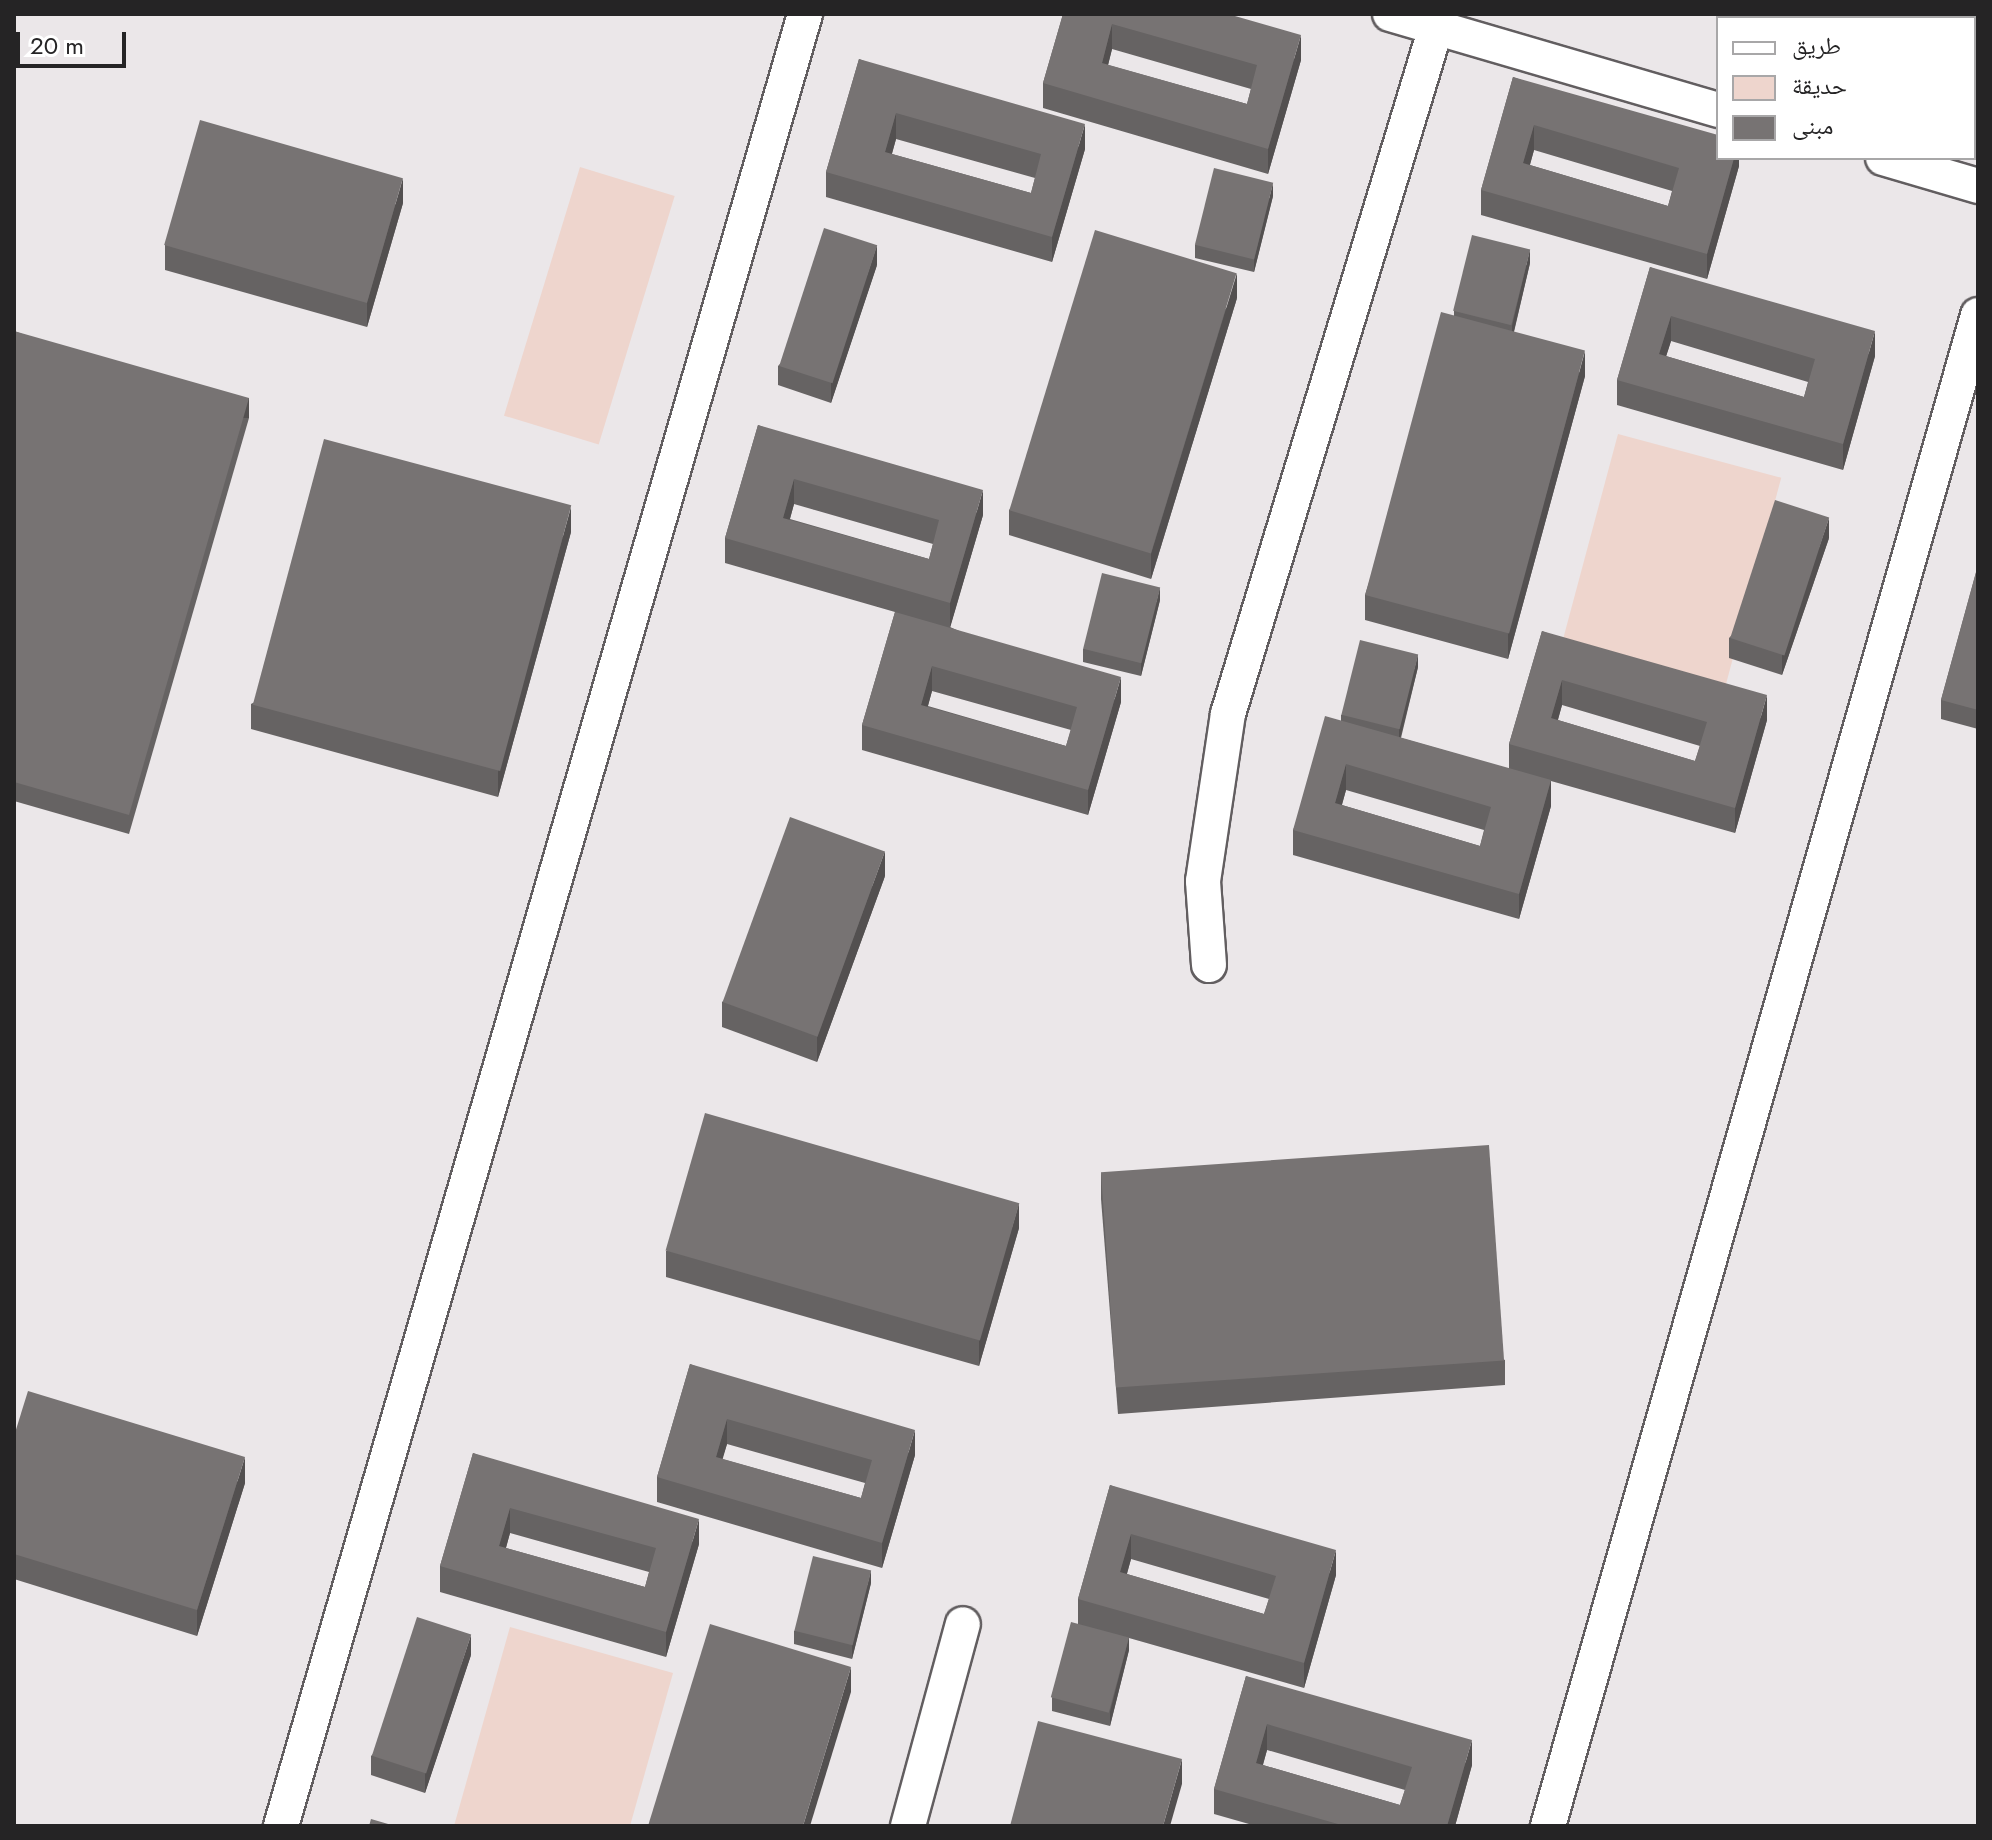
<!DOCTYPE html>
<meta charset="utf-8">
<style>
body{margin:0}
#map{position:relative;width:1992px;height:1840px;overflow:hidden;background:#ebe7e9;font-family:Jost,"Noto Naskh Arabic",sans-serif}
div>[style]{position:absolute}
.green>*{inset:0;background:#eed5cd;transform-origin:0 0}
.roads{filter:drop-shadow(2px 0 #625e60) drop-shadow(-2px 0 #625e60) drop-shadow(0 2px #625e60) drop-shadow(0 -2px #625e60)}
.street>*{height:34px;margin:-17px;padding:0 17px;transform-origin:17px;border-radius:17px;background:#fff}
.wall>*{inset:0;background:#666363}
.shaded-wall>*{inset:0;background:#535050;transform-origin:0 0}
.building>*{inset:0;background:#777373;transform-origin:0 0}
span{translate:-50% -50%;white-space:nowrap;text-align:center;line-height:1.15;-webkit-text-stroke:7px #fff;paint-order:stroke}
.frame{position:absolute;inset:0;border:16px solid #252425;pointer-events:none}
.legend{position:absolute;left:1716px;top:16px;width:260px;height:144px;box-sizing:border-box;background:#fff;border:2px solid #a8a7a8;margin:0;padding:10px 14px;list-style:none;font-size:24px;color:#252425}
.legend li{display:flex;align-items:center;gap:16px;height:40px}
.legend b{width:40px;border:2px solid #a8a7a8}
.scale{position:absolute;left:16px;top:32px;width:110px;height:36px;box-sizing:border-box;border:4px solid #252425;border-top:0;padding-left:10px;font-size:24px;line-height:28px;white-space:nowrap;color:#252425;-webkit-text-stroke:6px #fff;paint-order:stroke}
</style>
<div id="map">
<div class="green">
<div style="left:580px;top:167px;width:99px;height:260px;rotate:17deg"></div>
<div style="left:1618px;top:434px;width:169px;height:230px;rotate:15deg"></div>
<div style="clip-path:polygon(510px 1627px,673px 1673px,630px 1826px,454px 1826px)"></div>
</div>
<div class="roads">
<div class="street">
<div style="left:1390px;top:14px;width:342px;rotate:16.3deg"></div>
<div style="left:1883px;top:158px;width:99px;rotate:16.4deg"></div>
<div style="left:1209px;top:965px;width:84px;rotate:-94.1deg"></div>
<div style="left:1203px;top:881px;width:169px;rotate:-81.5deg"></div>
<div style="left:1228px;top:714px;width:731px;rotate:-73.15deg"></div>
<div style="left:281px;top:1826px;width:1886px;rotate:-73.87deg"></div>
<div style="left:908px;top:1826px;width:209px;rotate:-74.8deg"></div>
<div style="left:1548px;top:1826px;width:1571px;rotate:-74.11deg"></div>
</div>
</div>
<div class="wall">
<div style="clip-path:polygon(evenodd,1063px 14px,1301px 60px,1268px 174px,1043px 108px,1043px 83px,1063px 14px,1112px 49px,1251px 89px,1247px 104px,1108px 65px,1112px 49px)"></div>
<div style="clip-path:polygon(evenodd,859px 59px,1085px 149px,1052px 262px,826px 197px,826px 172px,859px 59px,896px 139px,1035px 178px,1031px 193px,892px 154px,896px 139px)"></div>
<div style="clip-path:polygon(evenodd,1513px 77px,1739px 158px,1739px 166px,1707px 279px,1481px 215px,1481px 190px,1513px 77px,1534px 150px,1672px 191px,1668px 206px,1530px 165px,1534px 150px)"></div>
<div style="clip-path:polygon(1273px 196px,1254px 272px,1195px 258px,1195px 245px)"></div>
<div style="clip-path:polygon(403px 203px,367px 327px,165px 270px,165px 245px)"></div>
<div style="clip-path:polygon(1530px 263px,1514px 332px,1585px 376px,1508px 659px,1365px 620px,1365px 595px,1454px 315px,1454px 311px)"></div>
<div style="clip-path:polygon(877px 265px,831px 403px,778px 385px,778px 366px)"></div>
<div style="clip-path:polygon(evenodd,1650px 267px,1875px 356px,1843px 470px,1617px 405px,1617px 380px,1650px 267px,1671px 341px,1808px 382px,1804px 397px,1666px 356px,1671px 341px)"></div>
<div style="clip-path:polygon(1237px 298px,1151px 579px,1009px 535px,1009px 510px)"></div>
<div style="clip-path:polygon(14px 331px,249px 418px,129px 834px,14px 801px)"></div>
<div style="clip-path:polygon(evenodd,758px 425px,983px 515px,950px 627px,1121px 702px,1088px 815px,862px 750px,862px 725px,895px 612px,725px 563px,725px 538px,758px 425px,794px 504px,933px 544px,929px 559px,790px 519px,794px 504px,758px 425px,932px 691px,1071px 730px,1066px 746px,928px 706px,932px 691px)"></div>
<div style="clip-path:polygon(571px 532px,498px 797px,251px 729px,251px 704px)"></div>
<div style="clip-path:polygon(1829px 538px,1782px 675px,1729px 658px,1729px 638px)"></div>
<div style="clip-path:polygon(1978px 565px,1978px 729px,1941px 719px,1941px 700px)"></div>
<div style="clip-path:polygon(1160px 600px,1141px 676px,1083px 662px,1083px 649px)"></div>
<div style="clip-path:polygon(evenodd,1542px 631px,1767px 720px,1735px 833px,1551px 781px,1551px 806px,1519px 919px,1293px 855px,1293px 830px,1341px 721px,1341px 715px,1418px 667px,1401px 738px,1509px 769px,1509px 744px,1542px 631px,1562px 705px,1700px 746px,1695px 761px,1558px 720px,1562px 705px,1542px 631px,1346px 790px,1484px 830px,1480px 846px,1342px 805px,1346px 790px)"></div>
<div style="clip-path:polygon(885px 876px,817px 1062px,722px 1027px,722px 1002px)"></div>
<div style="clip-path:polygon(1101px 1174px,1505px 1360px,1505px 1385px,1118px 1414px,1101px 1199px)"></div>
<div style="clip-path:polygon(1019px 1228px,979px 1366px,666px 1277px,666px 1251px)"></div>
<div style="clip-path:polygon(evenodd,690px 1364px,915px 1455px,882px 1568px,657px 1502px,657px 1477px,690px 1364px,727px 1444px,865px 1483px,861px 1498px,722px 1459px,727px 1444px)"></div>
<div style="clip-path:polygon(14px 1436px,245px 1483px,197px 1636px,14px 1579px)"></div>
<div style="clip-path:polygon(evenodd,473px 1453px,699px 1544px,666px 1657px,440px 1592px,440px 1566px,473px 1453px,510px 1533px,649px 1572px,645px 1587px,506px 1548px,510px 1533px)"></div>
<div style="clip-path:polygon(evenodd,1110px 1485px,1336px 1575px,1304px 1688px,1129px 1638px,1129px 1650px,1110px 1726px,1052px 1711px,1052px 1698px,1078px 1624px,1078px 1599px,1110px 1485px,1131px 1559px,1269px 1599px,1264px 1614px,1127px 1574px,1131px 1559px)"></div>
<div style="clip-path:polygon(871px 1583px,852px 1659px,794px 1644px,794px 1631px)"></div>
<div style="clip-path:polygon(471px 1655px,425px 1793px,371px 1775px,371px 1756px)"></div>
<div style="clip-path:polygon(evenodd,1246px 1676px,1472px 1765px,1455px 1826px,1256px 1826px,1214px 1814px,1214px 1789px,1246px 1676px,1267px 1750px,1405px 1790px,1400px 1805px,1263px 1765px,1267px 1750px)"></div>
</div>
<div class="shaded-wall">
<div style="clip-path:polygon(1112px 24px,1112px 49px,1102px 89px,1102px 63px)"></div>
<div style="clip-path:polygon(1301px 35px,1301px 60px,1268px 174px,1268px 149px)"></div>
<div style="clip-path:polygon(896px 113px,896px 139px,885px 177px,885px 152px)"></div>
<div style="clip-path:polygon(1085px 124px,1085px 149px,1052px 262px,1052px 237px)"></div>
<div style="clip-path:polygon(1534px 125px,1534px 150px,1523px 188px,1523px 163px)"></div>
<div style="clip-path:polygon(1734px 158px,1739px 158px,1739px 166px,1707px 279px,1707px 254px)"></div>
<div style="clip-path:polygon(403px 178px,403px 203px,367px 327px,367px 302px)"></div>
<div style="clip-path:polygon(1273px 183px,1273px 196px,1254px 272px,1254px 259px)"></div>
<div style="clip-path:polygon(877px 245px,877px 265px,831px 403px,831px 383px)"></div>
<div style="clip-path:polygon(1530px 249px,1530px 263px,1512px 339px,1512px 326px)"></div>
<div style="clip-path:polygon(1237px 273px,1237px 298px,1151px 579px,1151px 554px)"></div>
<div style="clip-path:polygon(1671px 316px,1671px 341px,1659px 379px,1659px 354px)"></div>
<div style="clip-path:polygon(1875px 331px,1875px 356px,1843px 470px,1843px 444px)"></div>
<div style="clip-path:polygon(1585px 351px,1585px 376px,1508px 659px,1508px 634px)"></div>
<div style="left:249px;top:398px;width:20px;height:434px;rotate:90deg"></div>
<div style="clip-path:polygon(794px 479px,794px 504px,783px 543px,783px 518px)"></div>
<div style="clip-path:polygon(983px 490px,983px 515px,950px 628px,950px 603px)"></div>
<div style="clip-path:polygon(571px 507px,571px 532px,498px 797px,498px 772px)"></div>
<div style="clip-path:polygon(1829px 518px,1829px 538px,1782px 675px,1782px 656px)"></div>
<div style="clip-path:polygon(1160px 587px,1160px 600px,1141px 676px,1141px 663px)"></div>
<div style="clip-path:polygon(1418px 654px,1418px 667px,1399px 743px,1399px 730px)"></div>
<div style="clip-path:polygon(932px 666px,932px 691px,921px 730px,921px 705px)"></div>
<div style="clip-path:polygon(1121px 677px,1121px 702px,1088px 815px,1088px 790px)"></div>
<div style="clip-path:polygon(1562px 680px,1562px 705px,1551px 743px,1551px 718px)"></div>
<div style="clip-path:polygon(1767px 695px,1767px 720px,1735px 833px,1735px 808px)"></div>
<div style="clip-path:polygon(1346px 764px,1346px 790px,1335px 828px,1335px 803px)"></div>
<div style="clip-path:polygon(1551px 780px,1551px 806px,1519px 919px,1519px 894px)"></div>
<div style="clip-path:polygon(885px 851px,885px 876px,817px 1062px,817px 1037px)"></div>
<div style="clip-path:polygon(1019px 1203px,1019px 1228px,979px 1366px,979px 1341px)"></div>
<div style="clip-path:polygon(727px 1419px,727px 1444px,716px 1482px,716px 1457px)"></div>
<div style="clip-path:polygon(915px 1430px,915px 1455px,882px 1568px,882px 1543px)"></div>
<div style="clip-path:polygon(245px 1457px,245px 1483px,197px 1636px,197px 1610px)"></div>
<div style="clip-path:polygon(510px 1508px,510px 1533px,499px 1572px,499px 1546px)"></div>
<div style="clip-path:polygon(699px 1519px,699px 1544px,666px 1657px,666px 1632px)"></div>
<div style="clip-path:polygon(1131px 1534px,1131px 1559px,1120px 1597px,1120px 1572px)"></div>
<div style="clip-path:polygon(1336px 1550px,1336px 1575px,1304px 1688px,1304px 1663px)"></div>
<div style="clip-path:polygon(871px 1570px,871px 1583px,852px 1659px,852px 1646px)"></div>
<div style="clip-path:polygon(471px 1635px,471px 1655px,425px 1793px,425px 1773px)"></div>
<div style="clip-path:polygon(1129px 1637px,1129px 1650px,1110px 1726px,1110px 1712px)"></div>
<div style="clip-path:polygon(851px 1667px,851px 1692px,810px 1826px,803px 1826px)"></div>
<div style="clip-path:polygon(1267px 1724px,1267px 1750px,1256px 1788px,1256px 1763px)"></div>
<div style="clip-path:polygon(1472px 1740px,1472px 1765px,1455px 1826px,1447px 1826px)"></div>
<div style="clip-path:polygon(1182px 1759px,1182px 1784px,1170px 1826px,1163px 1826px)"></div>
</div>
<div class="building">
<div style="clip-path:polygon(evenodd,1063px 14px,1228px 14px,1301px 35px,1268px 149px,1043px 83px,1063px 14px,1112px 24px,1257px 65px,1247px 104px,1102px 63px,1112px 24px)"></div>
<div style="clip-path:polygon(evenodd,859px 59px,1085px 124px,1052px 237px,826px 172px,859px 59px,896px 113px,1041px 154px,1031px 193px,885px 152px,896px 113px)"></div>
<div style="clip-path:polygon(evenodd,1513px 77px,1718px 135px,1718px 158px,1734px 158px,1707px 254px,1481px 190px,1513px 77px,1534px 125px,1679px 168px,1668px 206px,1523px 163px,1534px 125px)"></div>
<div style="left:200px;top:120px;width:211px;height:130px;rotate:16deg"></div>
<div style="left:1214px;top:168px;width:61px;height:79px;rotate:14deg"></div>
<div style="left:824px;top:228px;width:56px;height:145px;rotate:18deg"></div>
<div style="left:1095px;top:230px;width:148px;height:293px;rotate:17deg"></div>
<div style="left:1472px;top:235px;width:60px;height:78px;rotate:14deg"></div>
<div style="clip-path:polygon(evenodd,1650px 267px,1875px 331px,1843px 444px,1617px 380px,1650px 267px,1671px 316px,1815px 359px,1804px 397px,1659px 354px,1671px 316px)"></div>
<div style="left:1441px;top:312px;width:149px;height:293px;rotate:15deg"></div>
<div style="clip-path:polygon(14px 331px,249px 398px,129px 815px,14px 782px)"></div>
<div style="clip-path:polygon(evenodd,758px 425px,983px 490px,950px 603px,725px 538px,758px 425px,794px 479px,939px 520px,929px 559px,783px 518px,794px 479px)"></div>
<div style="left:324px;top:439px;width:256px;height:275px;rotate:15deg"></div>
<div style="left:1775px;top:500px;width:57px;height:145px;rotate:18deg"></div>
<div style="clip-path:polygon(1978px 565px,1978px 710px,1941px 700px)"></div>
<div style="left:1102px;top:573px;width:60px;height:78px;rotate:14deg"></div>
<div style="clip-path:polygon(evenodd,895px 612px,1121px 677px,1088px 790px,862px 725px,895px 612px,932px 666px,1077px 707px,1066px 746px,921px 705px,932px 666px)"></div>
<div style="clip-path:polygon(evenodd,1542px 631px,1767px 695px,1735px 808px,1509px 744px,1542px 631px,1562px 680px,1707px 722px,1695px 761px,1551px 718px,1562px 680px)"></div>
<div style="left:1360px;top:640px;width:60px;height:77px;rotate:14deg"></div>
<div style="clip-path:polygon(evenodd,1325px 716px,1551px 780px,1519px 894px,1293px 830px,1325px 716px,1346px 764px,1491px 807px,1480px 846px,1335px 803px,1346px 764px)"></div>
<div style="left:790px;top:817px;width:101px;height:197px;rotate:20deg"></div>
<div style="left:705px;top:1113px;width:327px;height:143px;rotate:16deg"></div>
<div style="left:1489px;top:1145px;width:216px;height:389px;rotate:86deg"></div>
<div style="clip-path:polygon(evenodd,690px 1364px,915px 1430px,882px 1543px,657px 1477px,690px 1364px,727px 1419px,872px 1460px,861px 1498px,716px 1457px,727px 1419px)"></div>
<div style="clip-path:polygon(28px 1391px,245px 1457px,197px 1610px,14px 1554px,14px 1436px)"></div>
<div style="clip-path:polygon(evenodd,473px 1453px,699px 1519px,666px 1632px,440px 1566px,473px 1453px,510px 1508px,656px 1548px,645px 1587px,499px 1546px,510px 1508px)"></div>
<div style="clip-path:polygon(evenodd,1110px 1485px,1336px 1550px,1304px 1663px,1078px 1599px,1110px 1485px,1131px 1534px,1276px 1576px,1264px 1614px,1120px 1572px,1131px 1534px)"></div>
<div style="left:813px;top:1556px;width:60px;height:77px;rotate:14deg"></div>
<div style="left:417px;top:1617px;width:57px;height:146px;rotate:18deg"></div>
<div style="left:1071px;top:1622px;width:60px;height:78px;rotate:15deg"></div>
<div style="clip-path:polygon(710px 1624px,851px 1667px,803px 1826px,648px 1826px)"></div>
<div style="clip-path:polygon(evenodd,1246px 1676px,1472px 1740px,1447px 1826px,1345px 1826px,1214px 1789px,1246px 1676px,1267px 1724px,1412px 1767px,1400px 1805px,1256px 1763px,1267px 1724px)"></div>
<div style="clip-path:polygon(1038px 1721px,1182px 1759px,1163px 1826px,1010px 1826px)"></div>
<div style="clip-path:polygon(371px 1819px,395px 1826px,369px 1826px)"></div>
</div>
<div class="frame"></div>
<ul class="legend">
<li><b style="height:10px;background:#fff"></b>طريق</li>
<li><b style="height:22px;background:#eed5cd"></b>حديقة</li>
<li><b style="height:22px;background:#777373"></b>مبنى</li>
</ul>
<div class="scale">20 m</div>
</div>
